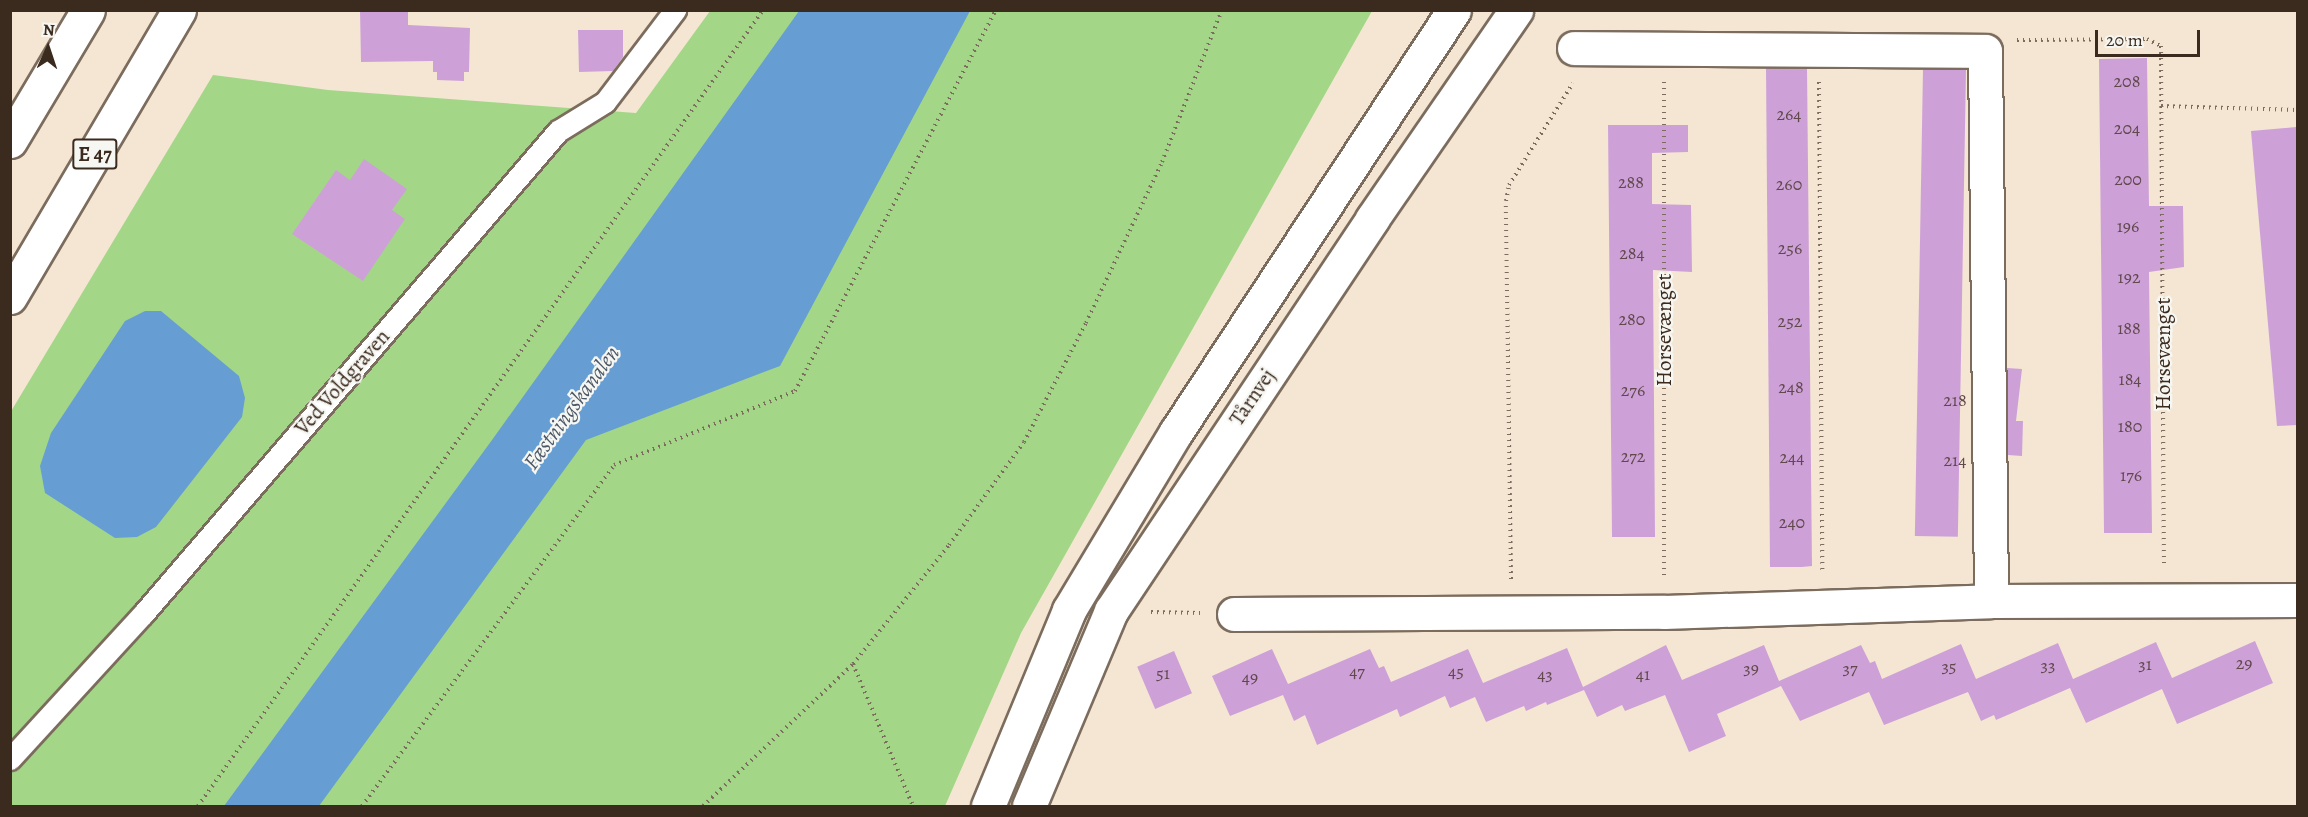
<!DOCTYPE html>
<meta charset="utf-8">
<style>
body{margin:0}
#map{position:relative;width:2308px;height:817px;overflow:hidden;background:#f4e6d3;font-family:Alegreya,serif}
div>[style]{position:absolute}
.green>*{inset:0;background:#a3d787}
.water>*{inset:0;background:#669ed4}
.building>*{inset:0;background:#cda1d8;transform-origin:0 0}
.path>*{height:4px;margin-top:-2px;transform-origin:0;background:repeating-linear-gradient(90deg,#7c6c5d 0 1.5px,transparent 0 6px)}
.roads{filter:drop-shadow(2px 0 #7c6c5d) drop-shadow(-2px 0 #7c6c5d) drop-shadow(0 2px #7c6c5d) drop-shadow(0 -2px #7c6c5d)}
.lane>*{height:21px;margin:-10.5px;padding:0 10.5px;transform-origin:10.5px;border-radius:10.5px;background:#fff}
.street>*{height:33px;margin:-16.5px;padding:0 16.5px;transform-origin:16.5px;border-radius:16.5px;background:#fff}
.secondary>*{height:33px;margin:-16.5px;padding:0 16.5px;transform-origin:16.5px;border-radius:16.5px;background:#fff}
.highway>*{height:33px;margin:-16.5px;padding:0 16.5px;transform-origin:16.5px;border-radius:16.5px;background:#fff}
span{translate:-50% -50%;white-space:nowrap;text-align:center;line-height:1.15;-webkit-text-stroke:4.5px #f6f6f2;paint-order:stroke}
.number-label{font-size:18px;color:#60484c}
.number-label span{-webkit-text-stroke-width:0}
.shield-label span{padding:2px 4px;background:#f6f6f2;border:2px solid;border-radius:4px;-webkit-text-stroke-width:0}
.shield-label{font-size:20px;color:#3b2a1e;font-weight:700}
.street-label{font-size:21px;color:#3b2a1e}
.water-label{font-size:22px;color:#4c5867;font-style:italic}
.frame{position:absolute;inset:0;border:12px solid #3b2a1e;pointer-events:none}
.north{position:absolute;left:18px;top:18px;width:60px;height:60px;-webkit-text-stroke:4px #f6f6f2;paint-order:stroke;rotate:3deg;font-size:16px;font-weight:700;line-height:24px;text-align:center;color:#3b2a1e}
.north::after{content:'';display:block;margin:auto;width:21px;height:27px;background:#3b2a1e;clip-path:polygon(50% 0,100% 100%,50% 72%,0 100%)}
.scale{position:absolute;left:2095px;top:30px;width:105px;height:27px;box-sizing:border-box;border:3px solid #3b2a1e;border-top:0;padding-left:8px;font-size:18px;line-height:21px;white-space:nowrap;color:#3b2a1e;-webkit-text-stroke:4px #f6f6f2;paint-order:stroke}
</style>
<div id="map">
<div class="green">
<div style="clip-path:polygon(710px 11px,1372px 11px,1021px 633px,945px 806px,11px 806px,10px 413px,213px 75px,328px 90px,636px 113px)"></div>
</div>
<div class="water">
<div style="clip-path:polygon(799px 11px,970px 11px,780px 366px,586px 440px,319px 806px,224px 806px,492px 440px)"></div>
<div style="clip-path:polygon(145px 311px,161px 311px,239px 376px,245px 398px,242px 417px,156px 527px,137px 537px,115px 538px,45px 493px,40px 466px,51px 433px,125px 321px)"></div>
</div>
<div class="building">
<div style="clip-path:polygon(360px 10px,408px 10px,408px 25px,470px 28px,469px 72px,464px 72px,464px 81px,437px 80px,437px 72px,433px 72px,433px 61px,361px 62px)"></div>
<div style="clip-path:polygon(578px 30px,623px 30px,623px 57px,613px 71px,579px 72px)"></div>
<div style="clip-path:polygon(2147px 58px,2149px 206px,2183px 206px,2184px 267px,2149px 272px,2152px 533px,2104px 533px,2099px 59px)"></div>
<div style="clip-path:polygon(1766px 68px,1807px 68px,1812px 566px,1802px 567px,1770px 567px)"></div>
<div style="left:1923px;top:69px;width:43px;height:467px;rotate:1deg"></div>
<div style="clip-path:polygon(1608px 125px,1688px 125px,1688px 152px,1652px 153px,1652px 204px,1691px 205px,1692px 272px,1653px 270px,1655px 537px,1612px 537px)"></div>
<div style="clip-path:polygon(2296px 127px,2298px 425px,2277px 426px,2251px 131px)"></div>
<div style="clip-path:polygon(364px 159px,407px 189px,392px 210px,405px 219px,363px 281px,292px 234px,336px 170px,350px 180px)"></div>
<div style="clip-path:polygon(2007px 368px,2022px 369px,2016px 421px,2023px 421px,2022px 456px,2008px 455px)"></div>
<div style="clip-path:polygon(2255px 641px,2273px 683px,2177px 724px,2162px 689px,2086px 723px,2070px 688px,1996px 720px,1994px 715px,1981px 721px,1968px 692px,1884px 725px,1869px 692px,1800px 721px,1781px 686px,1717px 714px,1726px 736px,1689px 752px,1665px 695px,1625px 711px,1622px 705px,1597px 717px,1584px 690px,1547px 705px,1546px 702px,1526px 711px,1524px 706px,1486px 722px,1475px 697px,1450px 708px,1445px 696px,1400px 717px,1397px 709px,1317px 745px,1305px 715px,1294px 721px,1283px 695px,1230px 716px,1212px 676px,1272px 649px,1288px 684px,1370px 649px,1379px 668px,1384px 666px,1391px 682px,1468px 649px,1483px 683px,1567px 648px,1583px 687px,1666px 645px,1682px 680px,1764px 645px,1779px 681px,1861px 645px,1870px 663px,1875px 661px,1882px 679px,1961px 644px,1976px 679px,2058px 643px,2073px 679px,2156px 642px,2172px 678px)"></div>
<div style="left:1174px;top:651px;width:46px;height:40px;rotate:67deg"></div>
</div>
<div class="path">
<div style="left:2017px;top:40px;width:130px;rotate:-0.4deg"></div>
<div style="left:2147px;top:39px;width:16px;rotate:27deg"></div>
<div style="left:2161px;top:46px;width:522px;rotate:89.67deg"></div>
<div style="left:1664px;top:82px;width:497px;rotate:90deg"></div>
<div style="left:1819px;top:82px;width:491px;rotate:89.6deg"></div>
<div style="left:2161px;top:106px;width:137px;rotate:1.7deg"></div>
<div style="left:1511px;top:579px;width:378px;rotate:-90.8deg"></div>
<div style="left:1506px;top:201px;width:16px;rotate:-79deg"></div>
<div style="left:1509px;top:185px;width:120px;rotate:-57.9deg"></div>
<div style="left:1151px;top:612px;width:49px;rotate:1.2deg"></div>
<div style="left:853px;top:664px;width:154px;rotate:67.1deg"></div>
<div style="left:198px;top:806px;width:976px;rotate:-54.63deg"></div>
<div style="left:362px;top:806px;width:424px;rotate:-53.5deg"></div>
<div style="left:614px;top:465px;width:196px;rotate:-22.2deg"></div>
<div style="left:795px;top:391px;width:431px;rotate:-62.2deg"></div>
<div style="left:703px;top:806px;width:207px;rotate:-43.4deg"></div>
<div style="left:853px;top:664px;width:153px;rotate:-51.1deg"></div>
<div style="left:949px;top:545px;width:127px;rotate:-53.9deg"></div>
<div style="left:1024px;top:442px;width:134px;rotate:-62.5deg"></div>
<div style="left:1086px;top:323px;width:178px;rotate:-64.7deg"></div>
<div style="left:1162px;top:162px;width:163px;rotate:-68.5deg"></div>
</div>
<div class="roads">
<div class="lane">
<div style="left:10px;top:759px;width:197px;rotate:-47.5deg"></div>
<div style="left:143px;top:614px;width:637px;rotate:-49.33deg"></div>
<div style="left:558px;top:131px;width:55px;rotate:-31.7deg"></div>
<div style="left:605px;top:102px;width:116px;rotate:-52.7deg"></div>
</div>
<div class="street">
<div style="left:1574px;top:48px;width:411px;rotate:0.4deg"></div>
<div style="left:1985px;top:51px;width:550px;rotate:89.37deg"></div>
<div style="left:1234px;top:614px;width:430px;rotate:-0.3deg"></div>
<div style="left:1664px;top:612px;width:327px;rotate:-1.9deg"></div>
<div style="left:1991px;top:601px;width:307px;rotate:-0.2deg"></div>
</div>
<div class="secondary">
<div style="left:988px;top:806px;width:212px;rotate:-67.5deg"></div>
<div style="left:1069px;top:610px;width:208px;rotate:-59deg"></div>
<div style="left:1176px;top:432px;width:505px;rotate:-56.62deg"></div>
<div style="left:1029px;top:806px;width:212px;rotate:-67.2deg"></div>
<div style="left:1111px;top:611px;width:471px;rotate:-56.3deg"></div>
<div style="left:1372px;top:219px;width:254px;rotate:-55.4deg"></div>
</div>
<div class="highway">
<div style="left:10px;top:141px;width:152px;rotate:-59.2deg"></div>
<div style="left:10px;top:297px;width:333px;rotate:-59.5deg"></div>
</div>
</div>
<div class="number-label">
<span style="left:2127px;top:81px">208</span>
<span style="left:1789px;top:114px">264</span>
<span style="left:2127px;top:128px">204</span>
<span style="left:2128px;top:179px">200</span>
<span style="left:1631px;top:182px">288</span>
<span style="left:1789px;top:184px">260</span>
<span style="left:2128px;top:226px">196</span>
<span style="left:1790px;top:248px">256</span>
<span style="left:1632px;top:253px">284</span>
<span style="left:2129px;top:277px">192</span>
<span style="left:1632px;top:319px">280</span>
<span style="left:1790px;top:321px">252</span>
<span style="left:2129px;top:328px">188</span>
<span style="left:2130px;top:379px">184</span>
<span style="left:1791px;top:387px">248</span>
<span style="left:1633px;top:390px">276</span>
<span style="left:1955px;top:400px">218</span>
<span style="left:2130px;top:426px">180</span>
<span style="left:1633px;top:456px">272</span>
<span style="left:1792px;top:457px">244</span>
<span style="left:1955px;top:460px">214</span>
<span style="left:2131px;top:475px">176</span>
<span style="left:1792px;top:522px">240</span>
<span style="left:2244px;top:663px">29</span>
<span style="left:2145px;top:664px">31</span>
<span style="left:2048px;top:665px">33</span>
<span style="left:1949px;top:666px">35</span>
<span style="left:1751px;top:668px">39</span>
<span style="left:1850px;top:668px">37</span>
<span style="left:1357px;top:671px">47</span>
<span style="left:1456px;top:671px">45</span>
<span style="left:1163px;top:673px">51</span>
<span style="left:1545px;top:674px">43</span>
<span style="left:1643px;top:674px">41</span>
<span style="left:1250px;top:677px">49</span>
</div>
<div class="shield-label">
<span style="left:95px;top:154px">E 47</span>
</div>
<div class="street-label">
<span style="left:1664px;top:330px;rotate:-90deg">Horsevænget</span>
<span style="left:2163px;top:354px;rotate:-90deg">Horsevænget</span>
<span style="left:342px;top:382px;rotate:-49deg">Ved Voldgraven</span>
<span style="left:1252px;top:397px;rotate:-56deg">Tårnvej</span>
</div>
<div class="water-label">
<span style="left:572px;top:408px;rotate:-54deg">Fæstningskanalen</span>
</div>
<div class="frame"></div>
<div class="north">N</div>
<div class="scale">20 m</div>
</div>
